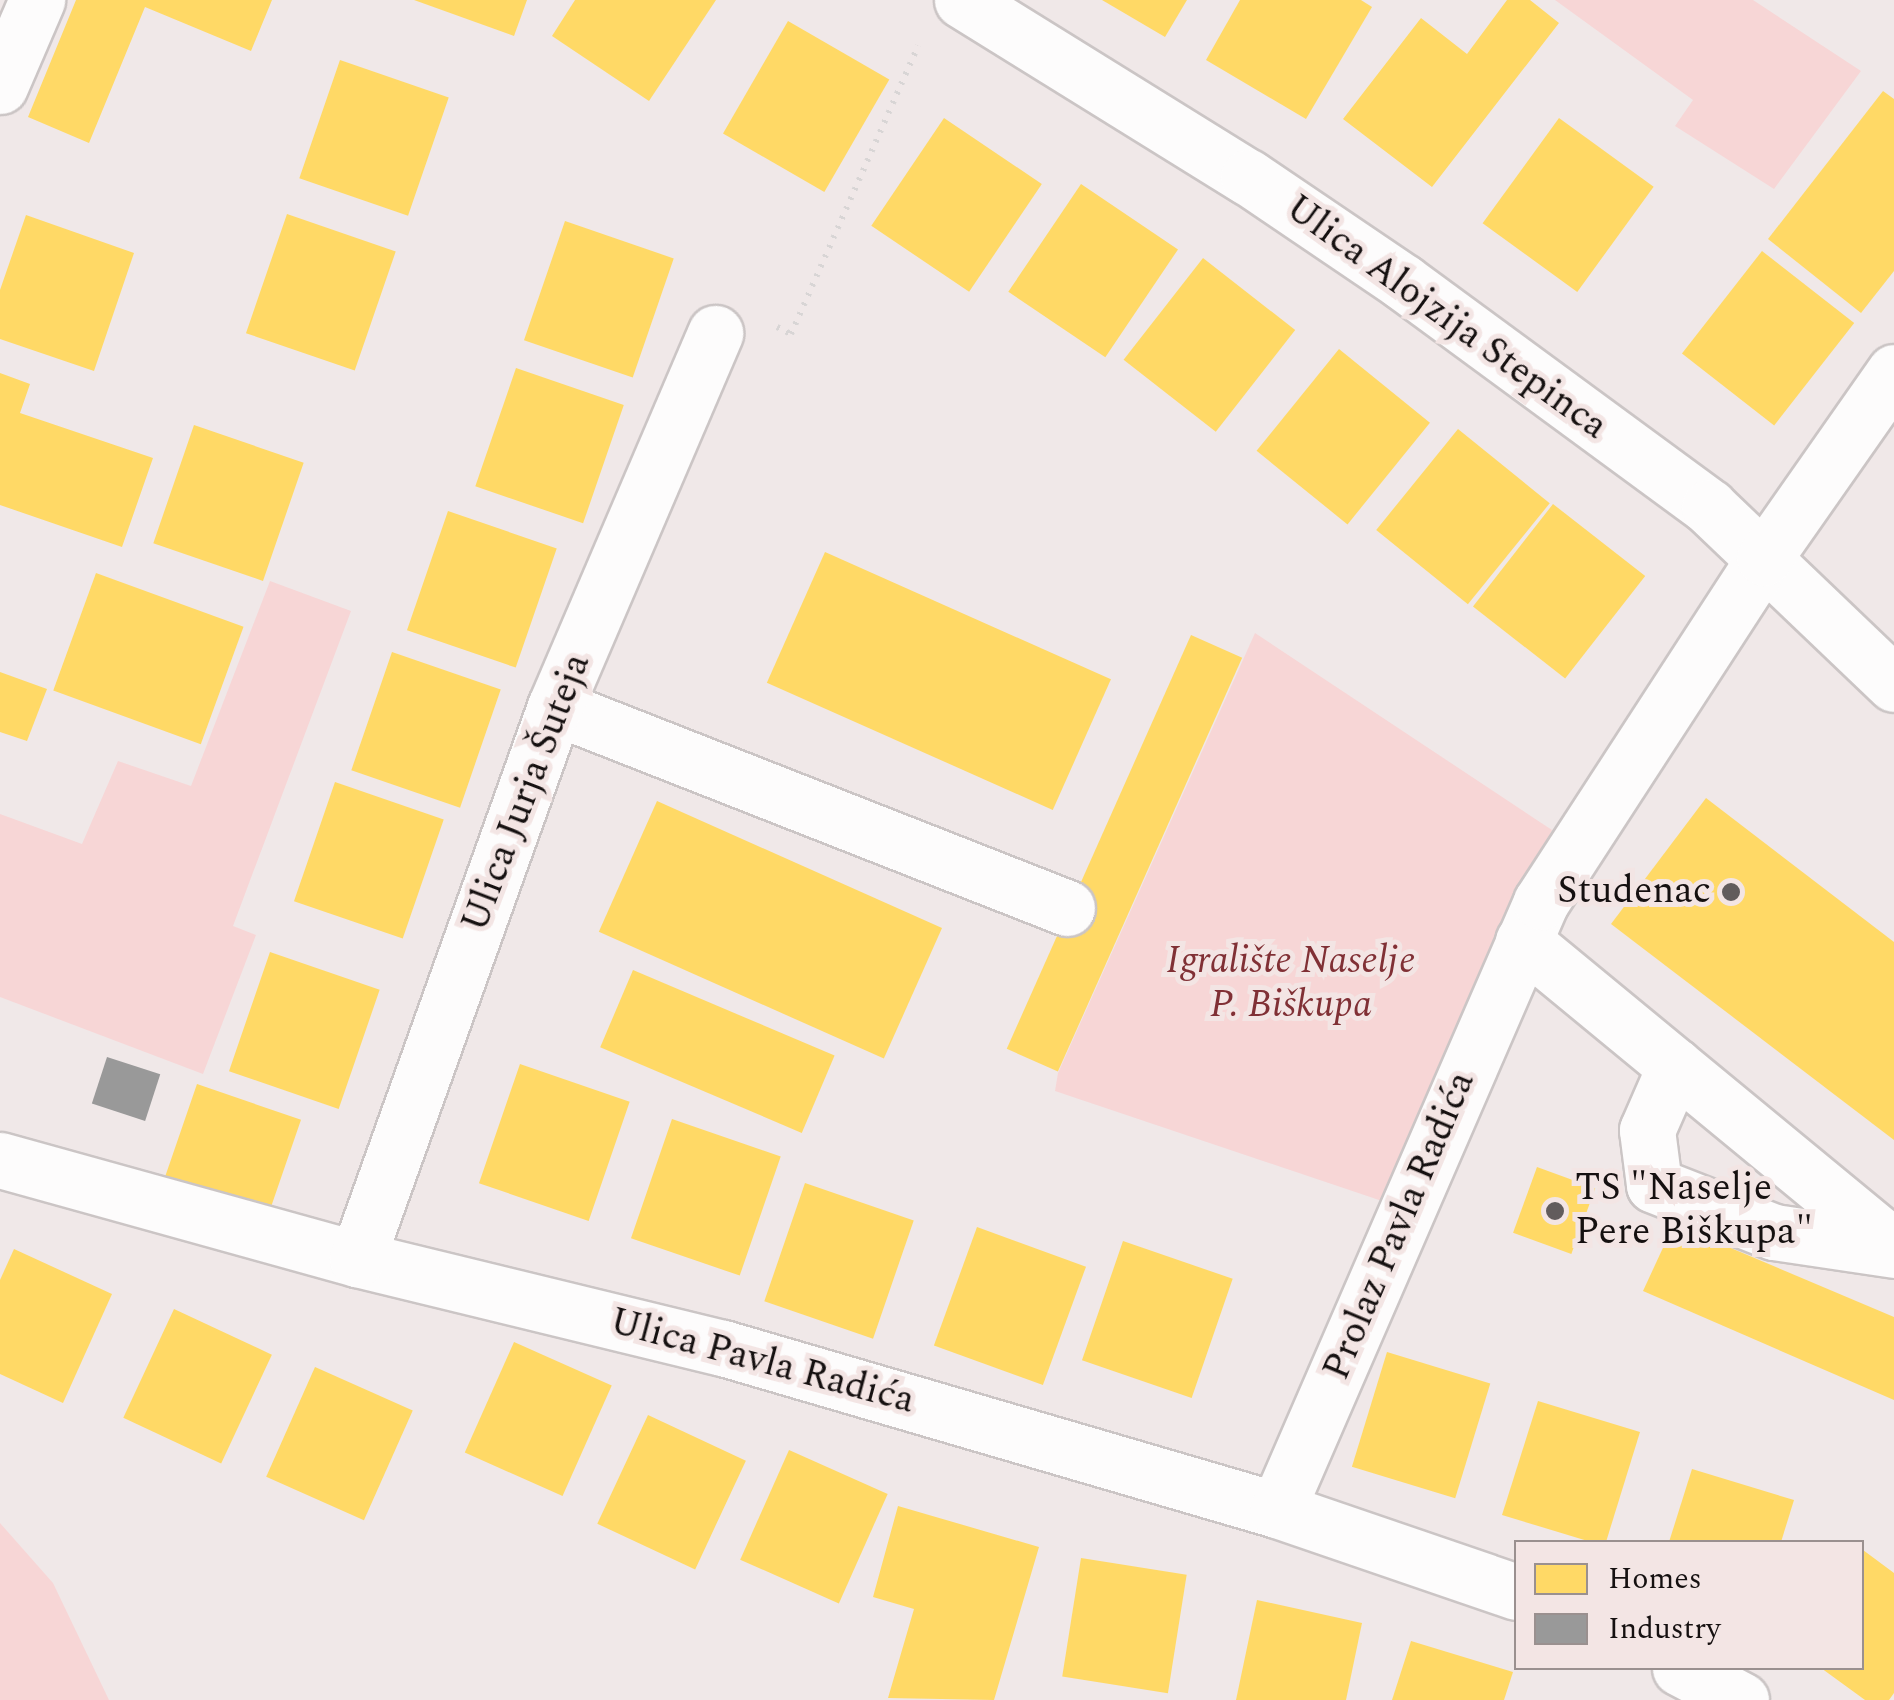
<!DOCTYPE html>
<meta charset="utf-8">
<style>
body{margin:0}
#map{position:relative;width:1894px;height:1700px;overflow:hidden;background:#f0e8e8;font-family:Spectral,serif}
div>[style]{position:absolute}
.green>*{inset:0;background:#f7d6d6}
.homes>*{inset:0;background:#ffd966;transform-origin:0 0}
.industry>*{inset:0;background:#999;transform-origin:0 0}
.path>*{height:6px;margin-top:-3px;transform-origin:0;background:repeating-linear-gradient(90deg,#d8d5d5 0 2.5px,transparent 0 10.5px)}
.roads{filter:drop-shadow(2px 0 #cbc5c5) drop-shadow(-2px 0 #cbc5c5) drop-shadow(0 2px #cbc5c5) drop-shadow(0 -2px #cbc5c5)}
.minor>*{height:55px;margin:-27.5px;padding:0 27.5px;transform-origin:27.5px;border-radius:27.5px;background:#fdfcfc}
.dots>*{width:28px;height:28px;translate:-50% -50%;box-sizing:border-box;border:5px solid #f3e5e4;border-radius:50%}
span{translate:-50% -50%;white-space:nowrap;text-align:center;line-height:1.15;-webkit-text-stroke:10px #f3e5e4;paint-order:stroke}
.street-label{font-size:38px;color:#151010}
.poi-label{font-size:38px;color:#151010}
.right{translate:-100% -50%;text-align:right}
.left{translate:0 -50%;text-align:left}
.park-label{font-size:38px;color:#803035;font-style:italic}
.legend{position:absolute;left:1514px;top:1540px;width:350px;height:130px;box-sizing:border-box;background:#f3e5e4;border:2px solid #9a908f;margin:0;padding:12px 18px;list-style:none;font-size:30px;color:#151010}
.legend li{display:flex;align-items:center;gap:20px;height:50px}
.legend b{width:50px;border:2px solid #9a908f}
</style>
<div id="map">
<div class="green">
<div style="clip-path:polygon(1555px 0,1753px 0,1861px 71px,1774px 189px,1675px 126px,1693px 100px)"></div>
<div style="clip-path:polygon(270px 581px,351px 611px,233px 926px,256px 935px,203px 1074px,0 997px,0 814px,82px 844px,118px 761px,191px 786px)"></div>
<div style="clip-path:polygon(1255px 633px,1552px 830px,1388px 1203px,1055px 1091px,1058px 1073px)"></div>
<div style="clip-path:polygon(0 1523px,53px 1583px,109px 1700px,0 1700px)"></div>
</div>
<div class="homes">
<div style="clip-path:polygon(76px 0,272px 0,251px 51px,145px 7px,89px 143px,28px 117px)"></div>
<div style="clip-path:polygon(414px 0,527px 0,514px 36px)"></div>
<div style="clip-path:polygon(575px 0,716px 0,649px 101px,552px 36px)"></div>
<div style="clip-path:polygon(1102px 0,1187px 0,1165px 37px)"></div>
<div style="clip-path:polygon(1240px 0,1361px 0,1372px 7px,1306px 119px,1206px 60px)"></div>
<div style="clip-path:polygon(1507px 0,1530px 0,1559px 23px,1432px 187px,1343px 119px,1421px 18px,1467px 54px)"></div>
<div style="left:788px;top:21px;width:117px;height:130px;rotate:30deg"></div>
<div style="left:340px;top:60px;width:115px;height:125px;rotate:19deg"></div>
<div style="clip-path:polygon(1883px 91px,1894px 99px,1894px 271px,1861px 313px,1768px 239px)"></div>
<div style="left:944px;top:118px;width:118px;height:130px;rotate:34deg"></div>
<div style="left:1559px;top:118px;width:117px;height:130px;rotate:36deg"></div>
<div style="left:1081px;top:184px;width:117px;height:130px;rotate:34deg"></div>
<div style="left:287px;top:214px;width:115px;height:126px;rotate:19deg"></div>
<div style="clip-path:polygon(26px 215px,134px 253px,94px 371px,0 339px,0 290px)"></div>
<div style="left:565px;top:221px;width:115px;height:126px;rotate:19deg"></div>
<div style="left:1762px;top:251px;width:117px;height:130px;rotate:38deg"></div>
<div style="left:1203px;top:258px;width:117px;height:129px;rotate:38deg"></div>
<div style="left:1339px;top:349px;width:117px;height:131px;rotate:39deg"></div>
<div style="left:516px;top:368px;width:114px;height:125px;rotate:19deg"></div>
<div style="clip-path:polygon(0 373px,30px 384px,20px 413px,153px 458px,122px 547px,0 505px)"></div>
<div style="left:194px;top:425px;width:116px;height:125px;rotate:19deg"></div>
<div style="left:1458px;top:429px;width:118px;height:130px;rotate:39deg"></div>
<div style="left:1553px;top:504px;width:117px;height:130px;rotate:38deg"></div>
<div style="left:448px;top:511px;width:115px;height:126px;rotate:19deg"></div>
<div style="left:825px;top:552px;width:313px;height:143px;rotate:24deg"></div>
<div style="left:96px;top:573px;width:157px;height:125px;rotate:20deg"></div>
<div style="left:1191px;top:635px;width:56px;height:453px;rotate:24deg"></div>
<div style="left:392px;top:652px;width:115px;height:125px;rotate:19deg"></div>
<div style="clip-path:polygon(0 672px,47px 689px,27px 741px,0 732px)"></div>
<div style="left:335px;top:782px;width:115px;height:126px;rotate:19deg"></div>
<div style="clip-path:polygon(1706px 798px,1894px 942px,1894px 1140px,1611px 924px)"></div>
<div style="left:657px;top:801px;width:312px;height:143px;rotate:24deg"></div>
<div style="left:270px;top:952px;width:116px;height:126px;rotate:19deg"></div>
<div style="left:633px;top:970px;width:219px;height:84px;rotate:23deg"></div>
<div style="left:520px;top:1064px;width:116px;height:126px;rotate:19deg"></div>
<div style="left:197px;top:1084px;width:110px;height:107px;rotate:19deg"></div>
<div style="left:672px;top:1119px;width:115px;height:126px;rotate:19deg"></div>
<div style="left:1537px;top:1167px;width:62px;height:70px;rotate:20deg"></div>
<div style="left:805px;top:1183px;width:115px;height:125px;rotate:19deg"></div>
<div style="clip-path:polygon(1674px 1224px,1894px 1317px,1894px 1400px,1643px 1291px)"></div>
<div style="left:977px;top:1227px;width:116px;height:126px;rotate:20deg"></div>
<div style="left:1123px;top:1241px;width:116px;height:126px;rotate:19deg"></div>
<div style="clip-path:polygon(14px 1249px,112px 1294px,63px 1403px,0 1374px,0 1280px)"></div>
<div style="left:174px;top:1309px;width:108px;height:120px;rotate:25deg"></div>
<div style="left:514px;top:1342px;width:107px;height:121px;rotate:24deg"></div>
<div style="left:1387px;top:1352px;width:108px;height:120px;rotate:17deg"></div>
<div style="left:315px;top:1367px;width:107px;height:120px;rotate:24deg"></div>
<div style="clip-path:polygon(1538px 1401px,1640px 1432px,1606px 1542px,1591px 1542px,1502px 1515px)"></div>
<div style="left:648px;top:1415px;width:108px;height:120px;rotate:25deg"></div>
<div style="left:789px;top:1450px;width:108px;height:120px;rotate:24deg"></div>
<div style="clip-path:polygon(1692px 1469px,1794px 1500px,1781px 1542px,1669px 1542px)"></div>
<div style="clip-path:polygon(898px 1506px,1039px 1547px,994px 1700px,888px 1698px,914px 1609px,873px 1597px)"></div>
<div style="clip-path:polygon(1863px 1550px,1894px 1573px,1894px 1693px,1889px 1700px,1865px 1700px,1821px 1668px,1862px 1668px)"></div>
<div style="left:1081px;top:1558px;width:107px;height:120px;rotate:9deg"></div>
<div style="clip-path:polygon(1257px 1600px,1362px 1623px,1346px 1700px,1236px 1700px)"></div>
<div style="clip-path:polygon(1411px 1641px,1513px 1672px,1504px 1700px,1392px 1700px)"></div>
</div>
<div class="industry">
<div style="left:107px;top:1057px;width:56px;height:49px;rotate:18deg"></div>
</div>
<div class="path">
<div style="left:777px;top:327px;width:16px;rotate:27deg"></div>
<div style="left:791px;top:334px;width:315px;rotate:-66.2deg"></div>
</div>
<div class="roads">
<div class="minor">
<div style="left:962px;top:0;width:336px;rotate:31.8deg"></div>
<div style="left:1248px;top:177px;width:187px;rotate:34.1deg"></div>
<div style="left:1403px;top:282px;width:380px;rotate:36.3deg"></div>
<div style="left:1709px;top:507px;width:256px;rotate:43.7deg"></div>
<div style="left:0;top:86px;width:94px;rotate:-66.7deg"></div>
<div style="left:555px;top:707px;width:550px;rotate:21.43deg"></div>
<div style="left:1523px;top:941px;width:481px;rotate:39.5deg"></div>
<div style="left:1675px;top:1066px;width:70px;rotate:113.6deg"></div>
<div style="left:1647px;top:1130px;width:55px;rotate:82.7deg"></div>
<div style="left:1654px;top:1185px;width:129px;rotate:21.4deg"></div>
<div style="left:1774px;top:1232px;width:121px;rotate:8.5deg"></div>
<div style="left:0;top:1160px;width:370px;rotate:15.5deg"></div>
<div style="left:357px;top:1259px;width:377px;rotate:13.7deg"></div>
<div style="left:723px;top:1348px;width:577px;rotate:16.3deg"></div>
<div style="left:1277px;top:1510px;width:253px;rotate:18.9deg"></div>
<div style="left:357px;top:1259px;width:586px;rotate:-70.27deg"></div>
<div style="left:555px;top:707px;width:407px;rotate:-66.8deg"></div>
<div style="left:1277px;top:1510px;width:663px;rotate:-66.53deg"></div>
<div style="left:1541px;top:902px;width:410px;rotate:-57deg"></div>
<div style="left:1764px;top:558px;width:227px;rotate:-55deg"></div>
<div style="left:1680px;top:1668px;width:69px;rotate:27.7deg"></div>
</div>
</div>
<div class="dots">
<div style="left:1731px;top:892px;background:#625c5c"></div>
<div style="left:1555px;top:1211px;background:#625c5c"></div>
</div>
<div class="street-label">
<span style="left:1446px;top:318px;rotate:36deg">Ulica Alojzija Stepinca</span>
<span style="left:527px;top:793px;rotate:-69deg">Ulica Jurja Šuteja</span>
<span style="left:1400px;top:1226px;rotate:-67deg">Prolaz Pavla Radića</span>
<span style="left:762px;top:1362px;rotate:15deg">Ulica Pavla Radića</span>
</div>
<div class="poi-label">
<span class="right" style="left:1711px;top:892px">Studenac</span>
<span class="left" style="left:1575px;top:1211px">TS "Naselje<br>Pere Biškupa"</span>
</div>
<div class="park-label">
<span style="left:1291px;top:984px">Igralište Naselje<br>P. Biškupa</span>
</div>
<ul class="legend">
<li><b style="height:28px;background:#ffd966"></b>Homes</li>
<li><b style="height:28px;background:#999"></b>Industry</li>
</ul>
</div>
